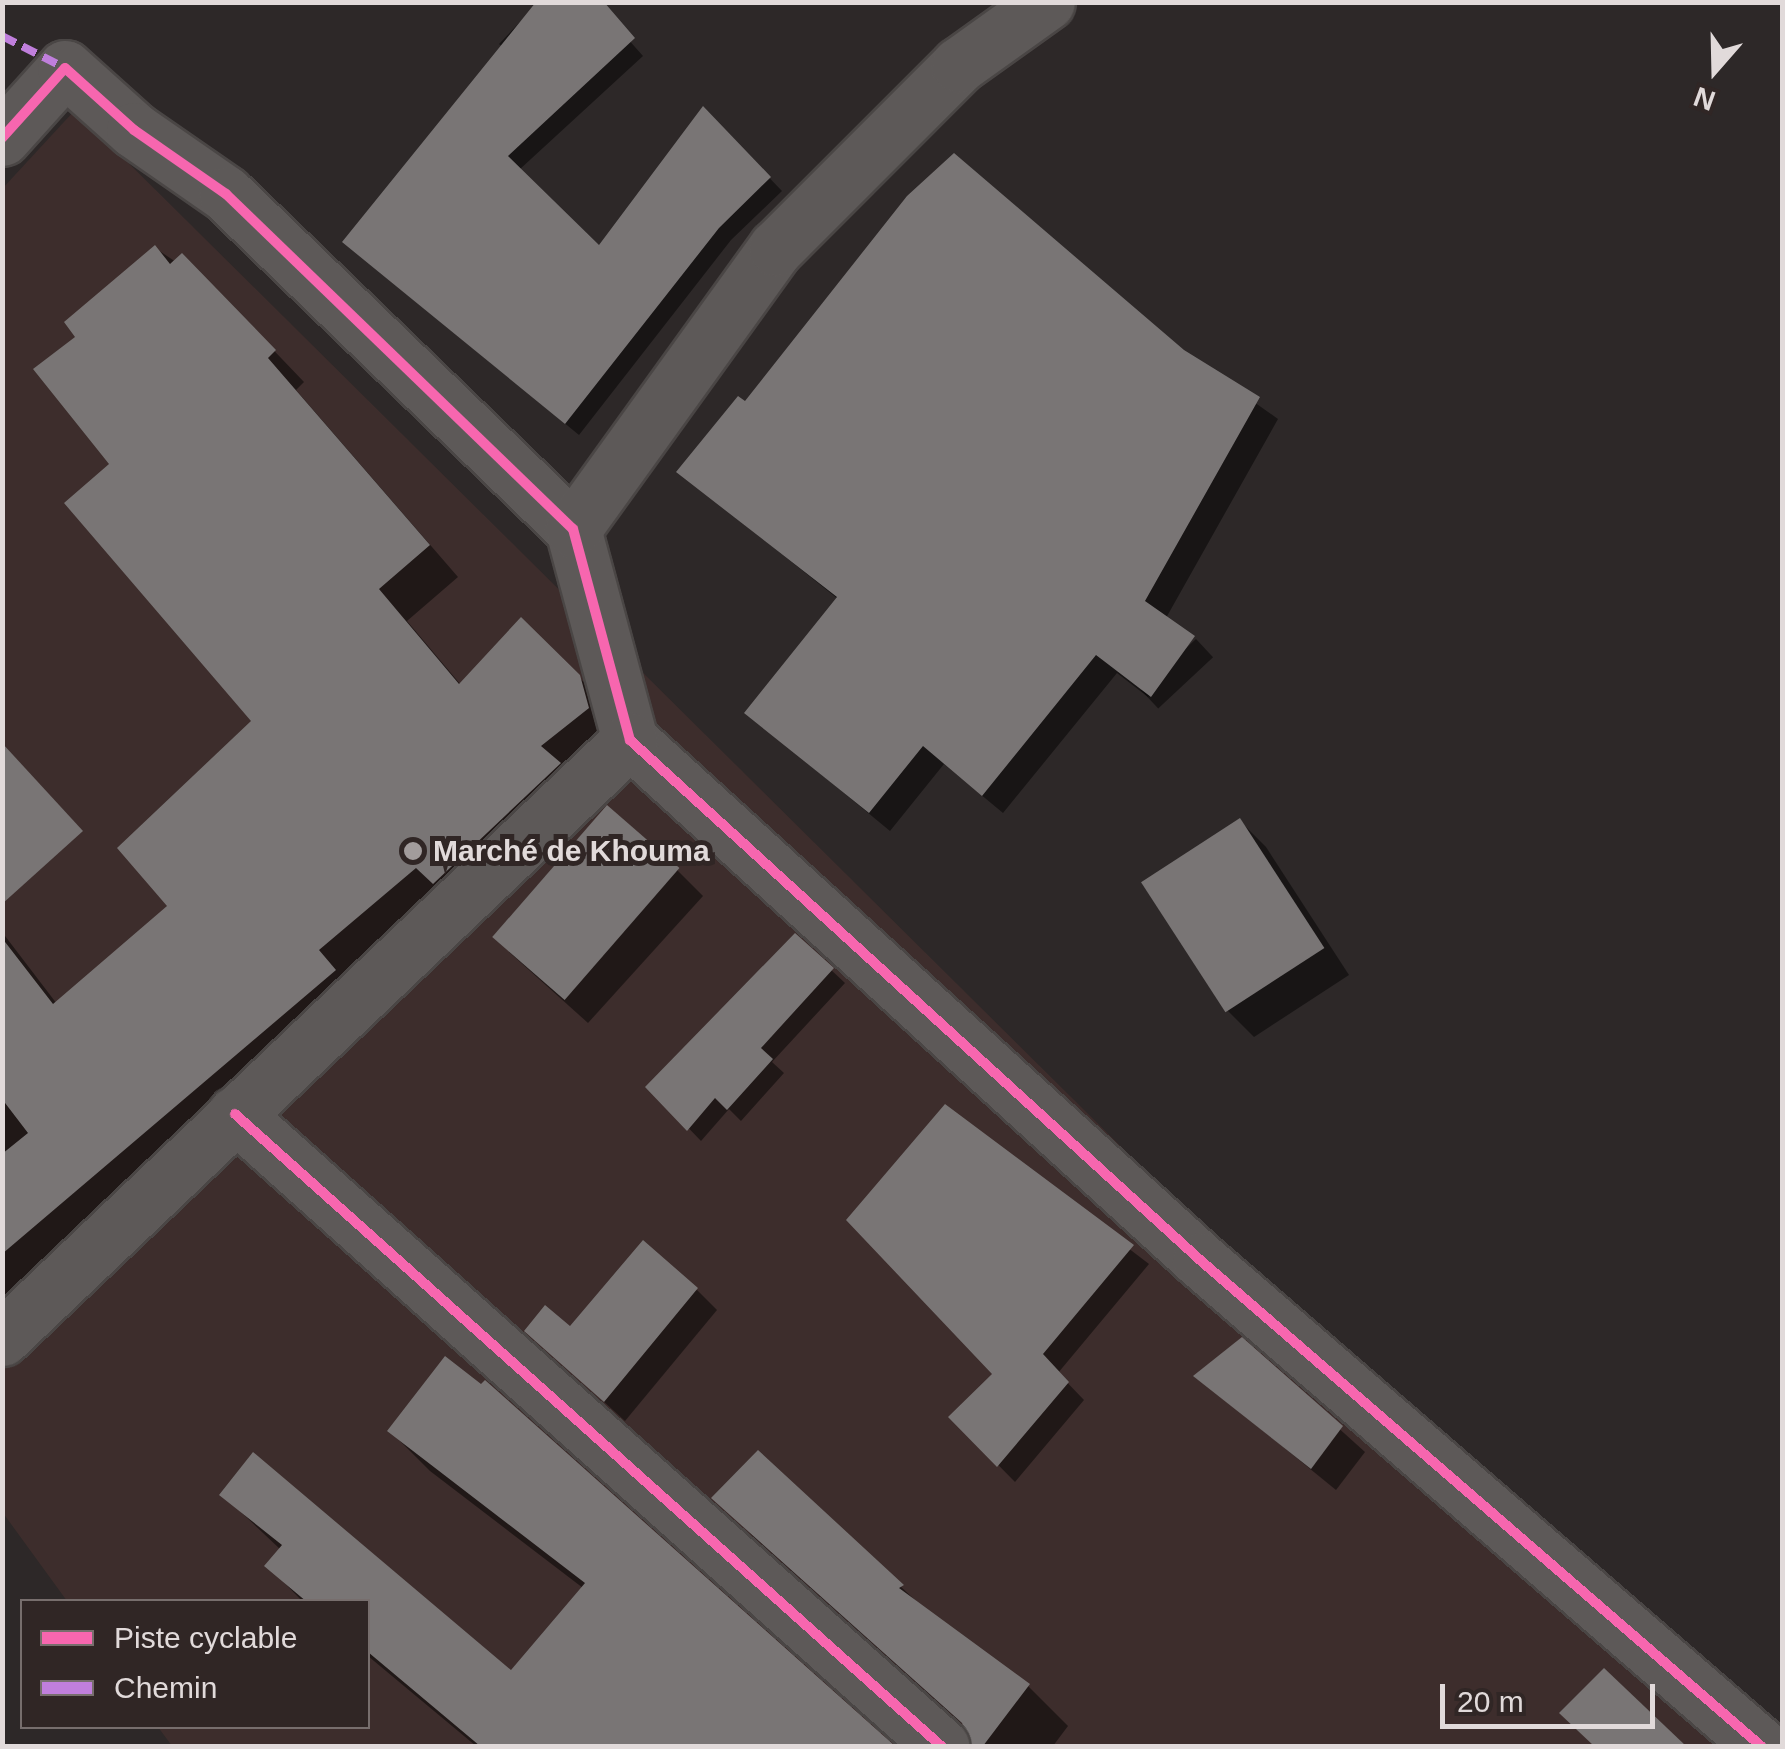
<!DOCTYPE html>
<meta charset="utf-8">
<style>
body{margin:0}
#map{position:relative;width:1785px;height:1749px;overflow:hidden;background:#2d2828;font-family:Arial,sans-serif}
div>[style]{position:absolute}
.built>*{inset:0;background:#3d2d2c}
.shadow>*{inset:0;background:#0007;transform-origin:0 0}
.building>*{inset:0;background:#797575;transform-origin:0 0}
.roads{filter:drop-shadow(2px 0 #4a4645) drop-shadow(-2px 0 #4a4645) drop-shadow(0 2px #4a4645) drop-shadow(0 -2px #4a4645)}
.minor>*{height:55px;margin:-27.5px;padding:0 27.5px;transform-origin:27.5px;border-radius:27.5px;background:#5d5958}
.quiet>*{height:8px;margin-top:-4px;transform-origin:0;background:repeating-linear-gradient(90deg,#c07fdc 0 15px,transparent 0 23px)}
.cycleway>*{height:10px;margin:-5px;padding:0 5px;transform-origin:5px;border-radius:5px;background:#f766af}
.dots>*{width:28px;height:28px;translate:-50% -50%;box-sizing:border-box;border:5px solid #302625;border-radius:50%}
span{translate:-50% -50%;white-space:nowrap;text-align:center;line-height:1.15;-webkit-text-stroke:10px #302625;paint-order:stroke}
.poi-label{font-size:30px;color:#e1dada;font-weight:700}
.left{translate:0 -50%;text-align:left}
.frame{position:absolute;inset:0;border:5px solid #e1dada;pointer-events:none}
.legend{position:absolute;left:20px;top:1599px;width:350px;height:130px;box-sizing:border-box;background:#302625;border:2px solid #776e6d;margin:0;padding:12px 18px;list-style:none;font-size:30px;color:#e1dada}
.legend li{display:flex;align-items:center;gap:20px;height:50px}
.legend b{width:50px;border:2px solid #776e6d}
.north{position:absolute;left:1665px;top:20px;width:100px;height:100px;-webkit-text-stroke:8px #302625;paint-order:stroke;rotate:200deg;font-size:28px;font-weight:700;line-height:40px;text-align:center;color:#e1dada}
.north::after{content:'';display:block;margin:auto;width:35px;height:45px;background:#e1dada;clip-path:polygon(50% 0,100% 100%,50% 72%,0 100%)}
.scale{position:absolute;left:1440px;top:1684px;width:215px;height:45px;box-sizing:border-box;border:5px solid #e1dada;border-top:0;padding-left:12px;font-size:30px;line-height:35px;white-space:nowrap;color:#e1dada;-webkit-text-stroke:8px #302625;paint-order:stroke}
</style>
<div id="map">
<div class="built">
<div style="clip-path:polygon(75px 110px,1726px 1746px,172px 1746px,158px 1727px,368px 1726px,368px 1602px,67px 1601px,3px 1513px,2px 189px)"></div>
</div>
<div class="shadow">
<div style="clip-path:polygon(539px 2px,595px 2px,643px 56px,519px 170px,599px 249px,703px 109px,782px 191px,731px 240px,579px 435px,358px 254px,504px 48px,499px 44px)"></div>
<div style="clip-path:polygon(155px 248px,212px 286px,304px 382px,296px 390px,458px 577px,407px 621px,461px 685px,521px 620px,610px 708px,618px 739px,2px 1310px,2px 932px,57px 1004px,171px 906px,255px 721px,112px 465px,78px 337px)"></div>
<div style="clip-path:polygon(1183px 352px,1278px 419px,1166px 618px,1191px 638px,1148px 697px,1117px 673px,1003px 813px,944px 764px,890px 831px,747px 713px,838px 599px,679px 472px,745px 404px)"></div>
<div style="left:1196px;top:639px;width:25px;height:75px;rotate:47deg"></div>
<div style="clip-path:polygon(1240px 821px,1266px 847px,1349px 975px,1254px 1037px,1228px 1011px)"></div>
<div style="clip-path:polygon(677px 870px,703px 896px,588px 1023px,509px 952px)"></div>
<div style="clip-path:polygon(795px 936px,845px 983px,772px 1062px,784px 1073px,741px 1121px,729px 1109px,701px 1141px,649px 1087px)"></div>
<div style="clip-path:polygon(945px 1108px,1149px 1264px,1058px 1373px,1084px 1400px,1015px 1482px,951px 1417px,996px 1374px)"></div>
<div style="clip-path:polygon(697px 1290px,717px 1310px,625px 1421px,548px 1351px,571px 1329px)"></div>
<div style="clip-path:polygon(1242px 1341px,1365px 1452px,1336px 1490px,1196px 1376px)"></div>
<div style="clip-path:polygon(485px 1383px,891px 1746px,476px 1746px,368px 1656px,368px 1602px,303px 1602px,268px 1566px,281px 1550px,223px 1495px,511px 1673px,583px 1588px,430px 1471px,390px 1431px)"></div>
<div style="clip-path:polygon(758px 1453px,930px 1614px,1028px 1686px,1068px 1726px,1053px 1746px,973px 1746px,967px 1728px,755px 1538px,715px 1498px)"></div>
</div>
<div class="building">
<div style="clip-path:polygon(536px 2px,604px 2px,635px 38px,508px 156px,599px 245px,703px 106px,771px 177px,719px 228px,565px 424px,342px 242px)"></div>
<div style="clip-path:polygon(954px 153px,1184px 350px,1260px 397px,1145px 601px,1195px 636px,1151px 697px,1096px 655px,982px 796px,923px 746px,869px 813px,744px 713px,837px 597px,676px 472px,738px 396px,745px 401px,907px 196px)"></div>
<div style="clip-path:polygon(155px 245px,170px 264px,182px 253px,276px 350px,268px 358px,430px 545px,379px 589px,459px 684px,521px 617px,580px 675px,589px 708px,541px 746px,561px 763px,433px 884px,416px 868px,319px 950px,336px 970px,2px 1254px,2px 1154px,28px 1133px,2px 1099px,2px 938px,53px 1004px,167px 906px,117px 848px,251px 721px,64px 503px,109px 464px,33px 369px,75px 337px,64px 322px)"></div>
<div style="clip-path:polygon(2px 743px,83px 831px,2px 904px)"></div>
<div style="left:607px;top:805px;width:96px;height:175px;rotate:41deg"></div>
<div style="left:1240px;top:818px;width:155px;height:118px;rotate:57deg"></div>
<div style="clip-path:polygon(795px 933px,834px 968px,761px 1048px,773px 1059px,727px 1110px,715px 1098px,687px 1131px,645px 1087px)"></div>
<div style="clip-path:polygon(945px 1104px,1134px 1245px,1043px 1354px,1069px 1382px,997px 1467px,948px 1417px,992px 1374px,846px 1220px)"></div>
<div style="clip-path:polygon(643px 1240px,698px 1288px,604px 1402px,524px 1331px,545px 1305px,570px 1326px)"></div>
<div style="clip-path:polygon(1242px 1337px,1343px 1426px,1311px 1469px,1193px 1376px)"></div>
<div style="clip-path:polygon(445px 1356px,481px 1384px,485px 1380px,895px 1746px,480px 1746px,368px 1652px,368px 1602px,307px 1602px,264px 1566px,282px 1545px,219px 1495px,253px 1452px,511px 1670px,585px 1583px,387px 1431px)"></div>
<div style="clip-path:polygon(758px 1450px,904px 1585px,899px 1588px,1030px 1684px,983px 1746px,971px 1746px,962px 1723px,711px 1498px)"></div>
<div style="clip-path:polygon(1604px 1668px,1686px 1746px,1594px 1746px,1559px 1713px)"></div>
</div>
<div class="roads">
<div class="minor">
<div style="left:2px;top:138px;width:94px;rotate:-48deg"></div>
<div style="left:65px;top:68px;width:93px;rotate:41.9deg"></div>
<div style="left:134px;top:130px;width:112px;rotate:34.8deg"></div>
<div style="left:226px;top:194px;width:482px;rotate:44deg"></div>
<div style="left:573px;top:529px;width:219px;rotate:74.9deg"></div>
<div style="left:630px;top:740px;width:772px;rotate:42.37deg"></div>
<div style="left:1200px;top:1260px;width:742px;rotate:40.9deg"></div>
<div style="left:573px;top:529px;width:347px;rotate:-54.2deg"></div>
<div style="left:776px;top:248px;width:259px;rotate:-45deg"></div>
<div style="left:959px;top:65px;width:108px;rotate:-35.6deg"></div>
<div style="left:235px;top:1114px;width:948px;rotate:41.83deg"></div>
<div style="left:2px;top:1338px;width:867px;rotate:-43.6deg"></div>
</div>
</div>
<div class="quiet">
<div style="left:2px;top:36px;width:71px;rotate:26.9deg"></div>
</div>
<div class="cycleway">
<div style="left:2px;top:138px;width:94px;rotate:-48deg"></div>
<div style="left:65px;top:68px;width:93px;rotate:41.9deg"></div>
<div style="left:134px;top:130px;width:112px;rotate:34.8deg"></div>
<div style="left:226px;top:194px;width:482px;rotate:44deg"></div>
<div style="left:573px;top:529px;width:219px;rotate:74.9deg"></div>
<div style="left:630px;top:740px;width:772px;rotate:42.37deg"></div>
<div style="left:1200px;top:1260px;width:742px;rotate:40.9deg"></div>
<div style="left:235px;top:1114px;width:948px;rotate:41.83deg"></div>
</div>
<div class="dots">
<div style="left:413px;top:851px;background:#a29c9c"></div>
</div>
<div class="poi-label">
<span class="left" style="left:433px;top:851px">Marché de Khouma</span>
</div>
<div class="frame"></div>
<ul class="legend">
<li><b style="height:12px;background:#f766af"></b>Piste cyclable</li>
<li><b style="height:12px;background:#c07fdc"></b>Chemin</li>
</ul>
<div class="north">N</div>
<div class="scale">20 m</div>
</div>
